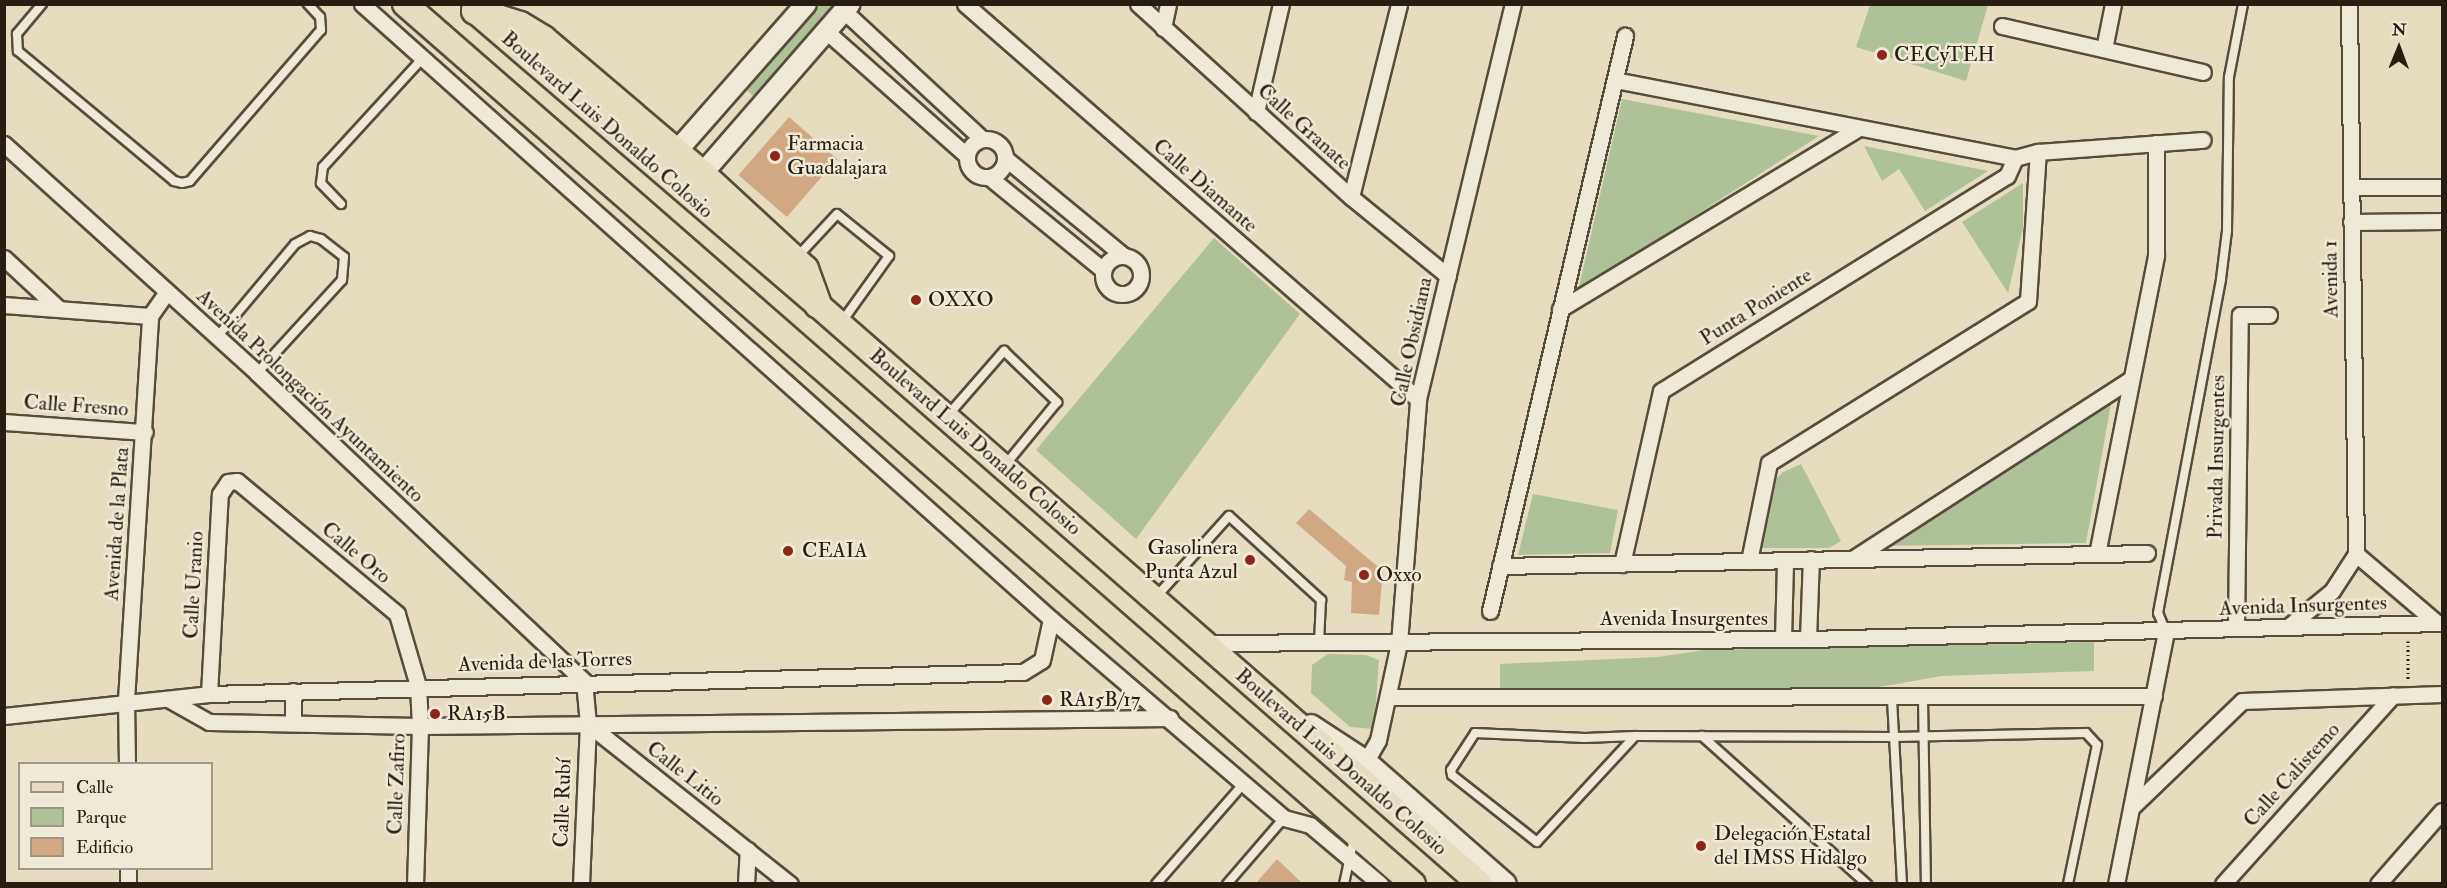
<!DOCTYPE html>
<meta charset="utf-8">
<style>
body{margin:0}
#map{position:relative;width:2447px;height:888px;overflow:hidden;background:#e6ddc1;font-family:"IM FELL Double Pica",serif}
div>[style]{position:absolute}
.green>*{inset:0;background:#afc297}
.building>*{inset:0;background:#d2a883;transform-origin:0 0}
.path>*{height:3px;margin-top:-1.5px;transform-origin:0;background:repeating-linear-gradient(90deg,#271d12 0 1.5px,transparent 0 4.5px)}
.roads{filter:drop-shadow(2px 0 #574d3e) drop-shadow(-2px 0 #574d3e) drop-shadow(0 2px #574d3e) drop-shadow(0 -2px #574d3e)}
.service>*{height:8px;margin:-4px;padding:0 4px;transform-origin:4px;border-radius:4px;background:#efe9d7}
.minor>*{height:15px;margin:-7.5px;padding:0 7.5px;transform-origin:7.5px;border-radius:7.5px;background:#efe9d7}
.minor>.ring{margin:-7.5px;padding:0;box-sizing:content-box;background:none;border:15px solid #efe9d7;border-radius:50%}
.tertiary>*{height:20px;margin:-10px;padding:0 10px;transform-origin:10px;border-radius:10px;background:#efe9d7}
.primary>*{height:24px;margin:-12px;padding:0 12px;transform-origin:12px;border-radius:12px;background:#e6ddc1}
.trunk>*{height:26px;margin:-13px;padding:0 13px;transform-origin:13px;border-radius:13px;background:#e6ddc1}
.dots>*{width:16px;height:16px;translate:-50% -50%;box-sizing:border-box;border:3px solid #efe9d7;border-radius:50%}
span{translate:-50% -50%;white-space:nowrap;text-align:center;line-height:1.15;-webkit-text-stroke:5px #efe9d7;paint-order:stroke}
.poi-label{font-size:21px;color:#271d12}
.left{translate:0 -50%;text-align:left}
.right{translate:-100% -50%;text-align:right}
.street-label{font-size:21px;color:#271d12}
.frame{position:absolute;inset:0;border:6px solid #271d12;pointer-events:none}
.legend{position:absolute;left:18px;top:762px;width:195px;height:108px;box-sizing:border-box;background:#efe9d7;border:2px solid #9f9788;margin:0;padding:8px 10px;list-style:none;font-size:18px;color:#271d12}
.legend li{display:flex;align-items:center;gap:12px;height:30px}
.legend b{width:30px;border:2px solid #9f9788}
.north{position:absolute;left:2369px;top:18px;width:60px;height:60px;-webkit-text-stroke:4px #efe9d7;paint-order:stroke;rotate:1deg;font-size:16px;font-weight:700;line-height:24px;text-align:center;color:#271d12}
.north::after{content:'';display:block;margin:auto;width:21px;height:27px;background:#271d12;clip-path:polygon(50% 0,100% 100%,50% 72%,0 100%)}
</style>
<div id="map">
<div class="green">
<div style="clip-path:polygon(821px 4px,835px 5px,754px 97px,747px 90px)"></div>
<div style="clip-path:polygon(1870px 5px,1988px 5px,1966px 81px,1856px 47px)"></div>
<div style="clip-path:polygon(1622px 99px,1819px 136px,1578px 291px)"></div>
<div style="clip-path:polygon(1864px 146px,1988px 171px,1925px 211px,1899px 169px,1882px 181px)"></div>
<div style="clip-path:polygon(2023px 183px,2023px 228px,2008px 293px,1962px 222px)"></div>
<div style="clip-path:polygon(1214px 238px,1300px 314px,1136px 539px,1036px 450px)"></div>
<div style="clip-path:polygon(2111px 404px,2086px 543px,1884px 546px)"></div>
<div style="clip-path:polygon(1801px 464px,1841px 541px,1829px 548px,1760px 548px,1776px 479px,1783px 472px)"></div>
<div style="clip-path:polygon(1533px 494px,1618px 510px,1610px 553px,1518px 555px)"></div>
<div style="clip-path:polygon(2094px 642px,2094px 671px,1942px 676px,1879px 687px,1500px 692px,1500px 664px,1658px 657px,1704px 650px)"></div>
<div style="clip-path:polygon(1328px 654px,1366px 655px,1379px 660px,1374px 729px,1350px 727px,1311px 693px,1312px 665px)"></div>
</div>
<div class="building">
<div style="left:789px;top:117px;width:64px;height:77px;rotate:41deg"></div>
<div style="clip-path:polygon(1309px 509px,1383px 571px,1379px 615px,1351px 613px,1352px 582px,1344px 580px,1346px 566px,1296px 523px)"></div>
<div style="clip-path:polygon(1277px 859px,1303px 884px,1255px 884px)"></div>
</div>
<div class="path">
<div style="left:2408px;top:641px;width:38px;rotate:90deg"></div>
</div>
<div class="roads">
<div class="service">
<div style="left:42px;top:4px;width:39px;rotate:130deg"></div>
<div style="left:17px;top:34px;width:17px;rotate:87deg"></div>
<div style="left:18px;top:51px;width:203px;rotate:39.8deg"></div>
<div style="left:174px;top:181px;width:8px;rotate:14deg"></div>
<div style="left:182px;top:183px;width:8px;rotate:-14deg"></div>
<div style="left:190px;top:181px;width:200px;rotate:-49.1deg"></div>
<div style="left:321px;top:30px;width:13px;rotate:-94deg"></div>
<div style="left:320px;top:17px;width:18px;rotate:-133deg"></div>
<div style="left:341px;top:204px;width:29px;rotate:-134deg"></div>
<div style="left:321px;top:183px;width:16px;rotate:-83deg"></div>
<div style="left:323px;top:167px;width:148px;rotate:-47.5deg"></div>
<div style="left:798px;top:256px;width:57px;rotate:-47.1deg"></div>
<div style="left:837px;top:214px;width:67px;rotate:38.9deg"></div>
<div style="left:889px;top:256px;width:82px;rotate:125.6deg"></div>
<div style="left:217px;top:337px;width:121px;rotate:-50deg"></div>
<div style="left:295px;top:244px;width:17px;rotate:-28deg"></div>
<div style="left:310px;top:236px;width:11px;rotate:15deg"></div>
<div style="left:321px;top:239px;width:29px;rotate:38deg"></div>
<div style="left:344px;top:257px;width:23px;rotate:95deg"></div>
<div style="left:342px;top:280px;width:126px;rotate:132.4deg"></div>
<div style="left:949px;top:414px;width:84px;rotate:-48.9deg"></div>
<div style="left:1004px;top:351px;width:74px;rotate:43.9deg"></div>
<div style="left:1057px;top:402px;width:80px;rotate:129.4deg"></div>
<div style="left:1156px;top:597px;width:109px;rotate:-48deg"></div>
<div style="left:1229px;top:516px;width:125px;rotate:42.4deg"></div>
<div style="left:1321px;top:600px;width:43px;rotate:92.7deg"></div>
<div style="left:2165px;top:630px;width:18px;rotate:-112deg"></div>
<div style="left:2158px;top:613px;width:340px;rotate:-79.3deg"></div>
<div style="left:2221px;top:279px;width:48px;rotate:-82.9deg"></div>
<div style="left:2227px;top:231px;width:154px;rotate:-89.3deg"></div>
<div style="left:2229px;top:77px;width:74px;rotate:-79.1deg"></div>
<div style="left:1923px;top:698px;width:186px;rotate:89.1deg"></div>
<div style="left:1892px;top:699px;width:185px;rotate:86.9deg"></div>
<div style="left:1635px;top:736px;width:144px;rotate:132.8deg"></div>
<div style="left:1537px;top:842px;width:108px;rotate:-141.8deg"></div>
<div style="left:1452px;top:775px;width:5px;rotate:-101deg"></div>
<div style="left:1451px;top:770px;width:44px;rotate:-57deg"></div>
<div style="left:1475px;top:733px;width:110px;rotate:2.6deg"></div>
<div style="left:1585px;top:738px;width:50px;rotate:-2.3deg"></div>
<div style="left:1635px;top:736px;width:259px;rotate:0.2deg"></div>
<div style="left:1894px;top:737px;width:192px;rotate:-1.2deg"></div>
<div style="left:2086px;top:733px;width:16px;rotate:47deg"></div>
<div style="left:2097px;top:745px;width:142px;rotate:101.8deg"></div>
<div style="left:1702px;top:736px;width:222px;rotate:41.9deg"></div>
<div style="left:1156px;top:884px;width:134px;rotate:-48.9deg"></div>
<div style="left:1227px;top:884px;width:87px;rotate:-49.2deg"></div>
<div style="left:1344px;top:884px;width:47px;rotate:-77.7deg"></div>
</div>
<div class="minor">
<div style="left:362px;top:4px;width:924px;rotate:41.75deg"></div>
<div style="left:1051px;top:619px;width:306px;rotate:40.5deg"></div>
<div style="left:1284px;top:818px;width:27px;rotate:15deg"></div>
<div style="left:1310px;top:825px;width:92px;rotate:40.1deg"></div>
<div style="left:965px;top:4px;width:601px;rotate:41.09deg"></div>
<div style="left:1138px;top:4px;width:287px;rotate:42.2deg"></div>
<div style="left:1351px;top:197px;width:125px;rotate:39.2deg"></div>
<div style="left:844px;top:11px;width:188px;rotate:42.8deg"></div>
<div style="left:2002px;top:26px;width:206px;rotate:12.9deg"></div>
<div style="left:1163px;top:28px;width:25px;rotate:-78deg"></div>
<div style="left:827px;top:32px;width:187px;rotate:41.5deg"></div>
<div style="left:2104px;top:49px;width:46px;rotate:-78.7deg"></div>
<div style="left:1615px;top:80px;width:408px;rotate:11deg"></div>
<div style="left:2015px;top:158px;width:24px;rotate:-15deg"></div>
<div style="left:2038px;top:152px;width:165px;rotate:-4.2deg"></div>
<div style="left:1256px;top:112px;width:111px;rotate:-77deg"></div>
<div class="ring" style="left:967px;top:139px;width:23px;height:23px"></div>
<div style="left:4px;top:144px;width:341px;rotate:42.1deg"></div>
<div style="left:257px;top:373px;width:449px;rotate:43.3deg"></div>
<div style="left:1005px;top:158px;width:154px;rotate:39.5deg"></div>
<div style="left:989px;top:177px;width:147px;rotate:39.2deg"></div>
<div style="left:2351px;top:187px;width:91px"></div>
<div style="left:1351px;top:197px;width:199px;rotate:-76deg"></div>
<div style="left:2351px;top:222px;width:91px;rotate:-0.6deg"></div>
<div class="ring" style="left:1103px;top:256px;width:23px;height:23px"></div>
<div style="left:4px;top:258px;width:75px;rotate:42.8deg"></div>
<div style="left:4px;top:305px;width:146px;rotate:4.3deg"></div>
<div style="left:1560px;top:309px;width:346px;rotate:-31.2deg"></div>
<div style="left:4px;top:422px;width:141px;rotate:4.1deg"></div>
<div style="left:2097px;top:554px;width:305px;rotate:-78.8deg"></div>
<div style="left:2156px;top:255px;width:112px;rotate:-90deg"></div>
<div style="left:2356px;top:554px;width:106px;rotate:40.4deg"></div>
<div style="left:1854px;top:558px;width:330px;rotate:-32.9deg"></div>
<div style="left:1749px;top:561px;width:100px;rotate:-78.5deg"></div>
<div style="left:1769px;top:463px;width:305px;rotate:-32deg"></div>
<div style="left:2028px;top:301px;width:149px;rotate:-86.2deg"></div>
<div style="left:1622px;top:564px;width:177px;rotate:-77.3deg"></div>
<div style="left:1661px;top:391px;width:407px;rotate:-31.9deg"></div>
<div style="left:2007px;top:176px;width:20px;rotate:-66deg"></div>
<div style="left:1500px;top:566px;width:647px;rotate:-1.15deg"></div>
<div style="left:1490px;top:611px;width:591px;rotate:-76.79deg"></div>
<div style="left:2289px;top:626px;width:55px;rotate:-39.1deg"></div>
<div style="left:2332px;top:591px;width:44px;rotate:-57deg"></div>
<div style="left:2356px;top:554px;width:550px;rotate:-90.73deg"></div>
<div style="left:2236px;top:628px;width:313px;rotate:-89.3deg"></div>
<div style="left:2240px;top:315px;width:29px"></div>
<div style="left:1783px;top:639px;width:79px;rotate:-88.5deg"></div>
<div style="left:1808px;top:639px;width:80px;rotate:-87.9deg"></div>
<div style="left:1204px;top:643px;width:604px;rotate:-0.38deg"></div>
<div style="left:1808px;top:639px;width:634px;rotate:-1.45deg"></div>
<div style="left:209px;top:694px;width:200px;rotate:-86.9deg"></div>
<div style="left:220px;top:494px;width:14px;rotate:-56deg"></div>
<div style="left:228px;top:482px;width:9px;rotate:-6deg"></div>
<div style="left:237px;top:481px;width:208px;rotate:39.7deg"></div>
<div style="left:397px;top:614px;width:75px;rotate:73.7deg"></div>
<div style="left:418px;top:686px;width:40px;rotate:87.1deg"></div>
<div style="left:420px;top:726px;width:158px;rotate:91.8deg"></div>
<div style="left:1390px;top:697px;width:764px;rotate:-0.07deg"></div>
<div style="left:168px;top:699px;width:47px;rotate:29.3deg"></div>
<div style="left:209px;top:722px;width:211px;rotate:1.1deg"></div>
<div style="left:420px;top:726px;width:750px;rotate:-0.61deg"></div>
<div style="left:4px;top:716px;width:206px;rotate:-6.1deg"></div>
<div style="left:209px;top:694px;width:814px;rotate:-1.55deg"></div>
<div style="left:1023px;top:672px;width:22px;rotate:-32deg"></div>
<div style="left:1042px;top:660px;width:42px;rotate:-77.6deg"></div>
<div style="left:293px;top:723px;width:32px;rotate:-90deg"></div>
<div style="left:588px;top:724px;width:258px;rotate:38.4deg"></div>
<div style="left:1366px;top:761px;width:24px;rotate:-60deg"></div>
<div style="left:1378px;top:740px;width:99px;rotate:-77.8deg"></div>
<div style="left:1399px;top:643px;width:245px;rotate:-85.5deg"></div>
<div style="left:1418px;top:399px;width:406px;rotate:-76.5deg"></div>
<div style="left:127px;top:764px;width:64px;rotate:-90.9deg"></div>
<div style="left:126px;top:700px;width:385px;rotate:-86.4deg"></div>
<div style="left:150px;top:316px;width:29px;rotate:-55deg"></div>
<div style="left:2134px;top:805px;width:150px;rotate:-43.9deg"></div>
<div style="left:2242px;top:701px;width:200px;rotate:-2deg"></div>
<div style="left:128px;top:868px;width:16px;rotate:90deg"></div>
<div style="left:581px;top:884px;width:160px;rotate:-87.5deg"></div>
<div style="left:588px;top:724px;width:43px;rotate:-95.3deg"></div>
<div style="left:746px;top:884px;width:34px;rotate:-87deg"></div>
<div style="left:2116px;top:884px;width:257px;rotate:-78.8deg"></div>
<div style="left:2223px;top:884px;width:254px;rotate:-48deg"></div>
<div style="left:2378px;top:884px;width:97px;rotate:-48.8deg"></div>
</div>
<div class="tertiary">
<div style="left:676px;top:152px;width:197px;rotate:-48.7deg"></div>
<div style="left:702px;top:174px;width:225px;rotate:-49deg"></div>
<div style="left:1311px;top:725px;width:66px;rotate:33.2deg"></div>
<div style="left:1366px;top:761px;width:186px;rotate:41.3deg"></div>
</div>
<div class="primary">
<div style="left:405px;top:4px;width:1338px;rotate:41.12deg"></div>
<div style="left:474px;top:10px;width:453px;rotate:40.6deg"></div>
<div style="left:818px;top:305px;width:879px;rotate:41.17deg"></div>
</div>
<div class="trunk">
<div style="left:475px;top:11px;width:47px;rotate:17.3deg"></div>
<div style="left:520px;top:25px;width:27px;rotate:31deg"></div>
<div style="left:543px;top:39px;width:209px;rotate:40.3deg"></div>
<div style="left:702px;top:174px;width:140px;rotate:42.7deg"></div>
<div style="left:805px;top:269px;width:38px;rotate:70deg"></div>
</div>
</div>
<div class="dots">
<div style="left:1882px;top:55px;background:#8f2418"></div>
<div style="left:775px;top:156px;background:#8f2418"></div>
<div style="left:916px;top:300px;background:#8f2418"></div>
<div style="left:788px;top:551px;background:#8f2418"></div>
<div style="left:1250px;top:560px;background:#8f2418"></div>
<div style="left:1364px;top:575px;background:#8f2418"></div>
<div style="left:1047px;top:700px;background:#8f2418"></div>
<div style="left:435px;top:714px;background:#8f2418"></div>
<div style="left:1701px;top:846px;background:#8f2418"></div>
</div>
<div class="poi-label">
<span class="left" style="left:1894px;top:55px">CECyTEH</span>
<span class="left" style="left:787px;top:156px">Farmacia<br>Guadalajara</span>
<span class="left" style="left:928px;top:300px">OXXO</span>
<span class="right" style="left:1238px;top:560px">Gasolinera<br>Punta Azul</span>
<span class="left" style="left:802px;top:551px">CEAIA</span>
<span class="left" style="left:1376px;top:575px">Oxxo</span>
<span class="left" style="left:1059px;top:700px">RA15B/17</span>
<span class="left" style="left:447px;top:714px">RA15B</span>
<span class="left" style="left:1714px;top:846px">Delegación Estatal<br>del IMSS Hidalgo</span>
</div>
<div class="street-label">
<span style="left:607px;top:125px;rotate:41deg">Boulevard Luis Donaldo Colosio</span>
<span style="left:1304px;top:127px;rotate:42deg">Calle Granate</span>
<span style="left:1205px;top:186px;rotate:41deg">Calle Diamante</span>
<span style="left:2331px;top:279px;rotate:-91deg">Avenida 1</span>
<span style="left:1756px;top:307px;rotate:-32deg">Punta Poniente</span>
<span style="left:1412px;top:342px;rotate:-78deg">Calle Obsidiana</span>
<span style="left:310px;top:396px;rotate:43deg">Avenida Prolongación Ayuntamiento</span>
<span style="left:76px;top:406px;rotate:4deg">Calle Fresno</span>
<span style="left:975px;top:442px;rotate:41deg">Boulevard Luis Donaldo Colosio</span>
<span style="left:2217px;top:457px;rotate:-89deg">Privada Insurgentes</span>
<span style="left:117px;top:524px;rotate:-86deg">Avenida de la Plata</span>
<span style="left:356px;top:553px;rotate:40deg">Calle Oro</span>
<span style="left:194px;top:585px;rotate:-87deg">Calle Uranio</span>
<span style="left:2303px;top:606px;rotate:-2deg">Avenida Insurgentes</span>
<span style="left:1684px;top:619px">Avenida Insurgentes</span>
<span style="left:545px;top:662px;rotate:-2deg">Avenida de las Torres</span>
<span style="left:1341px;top:762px;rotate:41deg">Boulevard Luis Donaldo Colosio</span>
<span style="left:685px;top:774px;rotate:38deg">Calle Litio</span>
<span style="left:2292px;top:775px;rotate:-48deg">Calle Calistemo</span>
<span style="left:397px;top:784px;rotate:-88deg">Calle Zafiro</span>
<span style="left:563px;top:803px;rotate:-88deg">Calle Rubí</span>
</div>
<div class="frame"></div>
<ul class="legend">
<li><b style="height:8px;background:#e6ddc1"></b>Calle</li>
<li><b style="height:16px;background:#afc297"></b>Parque</li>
<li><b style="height:16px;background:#d2a883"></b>Edificio</li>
</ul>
<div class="north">N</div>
</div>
